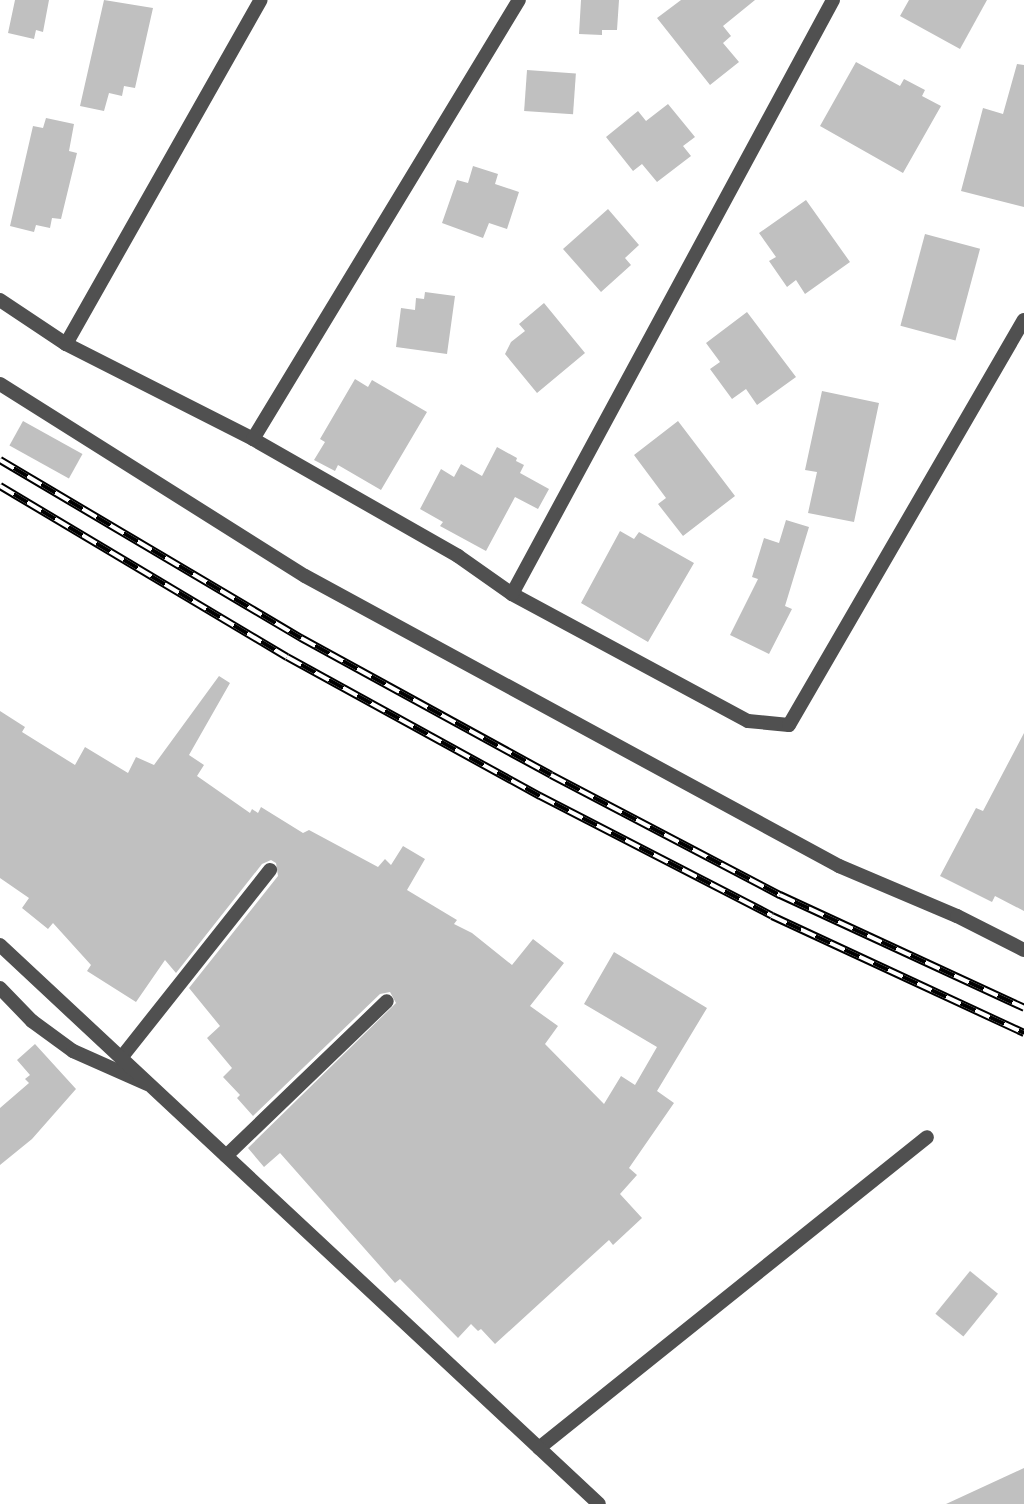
<!DOCTYPE html>
<style>
body{margin:0}
#map{position:relative;width:1024px;height:1504px;overflow:hidden;background:#fff;font-family:"Fira Sans Condensed",sans-serif}
div>[style]{position:absolute}
.building>*{inset:0;background:#c0c0c0;transform-origin:0 0}
.service>*{height:14px;margin:-7px;padding:0 7px;transform-origin:7px;border-radius:7px;background:#505050}
.minor>*{height:14px;margin:-7px;padding:0 7px;transform-origin:7px;border-radius:7px;background:#505050}
.tertiary>*{height:14px;margin:-7px;padding:0 7px;transform-origin:7px;border-radius:7px;background:#505050}
.rail>*{height:8px;margin-top:-4px;transform-origin:0;background:repeating-linear-gradient(90deg,#fff 0 16px,#000 0 32px);box-sizing:border-box;border-block:2px solid #000}
span{translate:-50% -50%;white-space:nowrap;text-align:center;line-height:1.15;-webkit-text-stroke:5px #fff;paint-order:stroke}
</style>
<div id="map">
<div class="building">
<div style="clip-path:polygon(15px 0,49px 0,43px 32px,36px 30px,34px 39px,8px 33px)"></div>
<div style="clip-path:polygon(104px 0,153px 8px,135px 88px,124px 86px,122px 96px,109px 93px,104px 111px,80px 106px)"></div>
<div style="clip-path:polygon(581px 0,619px 0,617px 30px,602px 30px,602px 35px,579px 34px)"></div>
<div style="clip-path:polygon(681px 0,755px 0,723px 26px,731px 36px,723px 43px,739px 62px,710px 85px,657px 18px)"></div>
<div style="clip-path:polygon(909px 0,987px 0,960px 49px,900px 16px)"></div>
<div style="clip-path:polygon(856px 62px,900px 86px,904px 79px,925px 90px,922px 96px,941px 106px,903px 173px,820px 126px)"></div>
<div style="clip-path:polygon(1017px 64px,1024px 65px,1024px 207px,961px 191px,983px 108px,1003px 114px)"></div>
<div style="left:527px;top:70px;width:49px;height:41px;rotate:4deg"></div>
<div style="clip-path:polygon(668px 104px,695px 137px,683px 146px,691px 156px,657px 182px,642px 164px,633px 171px,606px 137px,638px 111px,646px 121px)"></div>
<div style="clip-path:polygon(46px 118px,74px 124px,69px 151px,77px 153px,61px 219px,52px 218px,50px 228px,36px 225px,34px 232px,10px 226px,33px 126px,43px 128px)"></div>
<div style="clip-path:polygon(473px 166px,498px 174px,495px 184px,519px 192px,507px 229px,489px 223px,483px 238px,442px 223px,457px 180px,468px 183px)"></div>
<div style="clip-path:polygon(806px 200px,850px 262px,805px 294px,796px 280px,787px 287px,769px 261px,776px 257px,759px 233px)"></div>
<div style="clip-path:polygon(608px 209px,639px 245px,625px 258px,631px 265px,601px 292px,563px 249px)"></div>
<div style="left:925px;top:234px;width:57px;height:95px;rotate:15deg"></div>
<div style="clip-path:polygon(425px 292px,455px 296px,447px 354px,396px 347px,401px 308px,415px 310px,416px 298px,424px 299px)"></div>
<div style="clip-path:polygon(544px 303px,585px 353px,537px 393px,505px 354px,511px 342px,525px 331px,519px 324px)"></div>
<div style="clip-path:polygon(747px 312px,796px 377px,757px 405px,746px 389px,732px 399px,710px 369px,720px 362px,706px 343px)"></div>
<div style="clip-path:polygon(355px 379px,368px 387px,372px 380px,427px 412px,381px 490px,338px 465px,335px 471px,314px 460px,325px 442px,320px 439px)"></div>
<div style="clip-path:polygon(822px 391px,879px 403px,854px 522px,808px 513px,817px 472px,805px 470px)"></div>
<div style="left:23px;top:421px;width:68px;height:28px;rotate:29deg"></div>
<div style="clip-path:polygon(678px 421px,735px 496px,683px 536px,658px 504px,666px 498px,634px 455px)"></div>
<div style="clip-path:polygon(497px 447px,517px 458px,516px 461px,524px 465px,520px 473px,549px 489px,538px 509px,515px 497px,486px 551px,440px 526px,443px 522px,420px 509px,441px 469px,454px 477px,461px 464px,482px 476px)"></div>
<div style="clip-path:polygon(786px 520px,809px 527px,785px 606px,792px 609px,769px 654px,730px 635px,758px 579px,752px 577px,764px 538px,779px 543px)"></div>
<div style="clip-path:polygon(620px 531px,634px 539px,639px 532px,694px 563px,648px 642px,581px 603px)"></div>
<div style="clip-path:polygon(219px 676px,230px 683px,189px 755px,204px 765px,197px 776px,250px 813px,252px 809px,258px 813px,261px 807px,303px 833px,309px 830px,378px 867px,385px 859px,391px 865px,403px 846px,425px 859px,407px 890px,457px 920px,454px 924px,472px 933px,512px 965px,533px 939px,564px 963px,530px 1006px,558px 1026px,545px 1044px,604px 1104px,621px 1076px,635px 1085px,657px 1047px,584px 1004px,614px 952px,707px 1008px,657px 1091px,674px 1103px,629px 1168px,637px 1175px,620px 1194px,642px 1218px,613px 1245px,609px 1240px,495px 1344px,481px 1329px,478px 1331px,471px 1324px,458px 1338px,400px 1279px,395px 1283px,280px 1153px,264px 1167px,248px 1148px,396px 1003px,390px 992px,380px 994px,253px 1116px,237px 1098px,240px 1095px,223px 1077px,232px 1068px,207px 1038px,220px 1026px,189px 988px,278px 876px,276px 863px,271px 860px,262px 864px,176px 973px,165px 960px,136px 1002px,87px 971px,91px 965px,53px 923px,48px 929px,22px 908px,29px 898px,0 878px,0 711px,25px 727px,22px 732px,75px 765px,85px 747px,128px 773px,136px 757px,154px 765px)"></div>
<div style="clip-path:polygon(1024px 733px,1024px 911px,995px 896px,992px 902px,940px 876px,976px 808px,983px 811px)"></div>
<div style="clip-path:polygon(35px 1044px,76px 1089px,32px 1139px,0 1165px,0 1108px,29px 1083px,25px 1079px,30px 1075px,17px 1060px)"></div>
<div style="left:970px;top:1271px;width:36px;height:55px;rotate:39deg"></div>
<div style="clip-path:polygon(1024px 1468px,1024px 1504px,946px 1504px)"></div>
</div>
<div class="service">
<div style="left:0;top:300px;width:79px;rotate:33.7deg"></div>
<div style="left:66px;top:344px;width:210px;rotate:26.9deg"></div>
<div style="left:253px;top:439px;width:236px;rotate:29.7deg"></div>
<div style="left:458px;top:556px;width:66px;rotate:35.1deg"></div>
<div style="left:512px;top:594px;width:268px;rotate:28.3deg"></div>
<div style="left:748px;top:721px;width:41px;rotate:5.6deg"></div>
<div style="left:789px;top:725px;width:468px;rotate:-59.9deg"></div>
<div style="left:66px;top:344px;width:395px;rotate:-60.5deg"></div>
<div style="left:253px;top:439px;width:513px;rotate:-58.79deg"></div>
<div style="left:512px;top:594px;width:675px;rotate:-61.61deg"></div>
</div>
<div class="minor">
<div style="left:0;top:384px;width:360px;rotate:32.2deg"></div>
<div style="left:305px;top:576px;width:608px;rotate:28.51deg"></div>
<div style="left:839px;top:866px;width:128px;rotate:23deg"></div>
<div style="left:957px;top:916px;width:75px;rotate:26.9deg"></div>
<div style="left:0;top:988px;width:46px;rotate:45.9deg"></div>
<div style="left:32px;top:1021px;width:51px;rotate:36.2deg"></div>
<div style="left:73px;top:1051px;width:81px;rotate:24deg"></div>
<div style="left:121px;top:1058px;width:240px;rotate:-51.6deg"></div>
<div style="left:226px;top:1156px;width:223px;rotate:-43.9deg"></div>
<div style="left:539px;top:1448px;width:497px;rotate:-38.7deg"></div>
</div>
<div class="tertiary">
<div style="left:0;top:945px;width:819px;rotate:43.02deg"></div>
</div>
<div class="rail">
<div style="left:0;top:460px;width:350px;rotate:30.6deg"></div>
<div style="left:301px;top:638px;width:285px;rotate:28.7deg"></div>
<div style="left:551px;top:775px;width:259px;rotate:27.7deg"></div>
<div style="left:780px;top:895px;width:269px;rotate:24.8deg"></div>
<div style="left:0;top:486px;width:334px;rotate:30.8deg"></div>
<div style="left:287px;top:657px;width:289px;rotate:28.8deg"></div>
<div style="left:540px;top:796px;width:261px;rotate:27.3deg"></div>
<div style="left:772px;top:916px;width:278px;rotate:24.9deg"></div>
</div>
</div>
